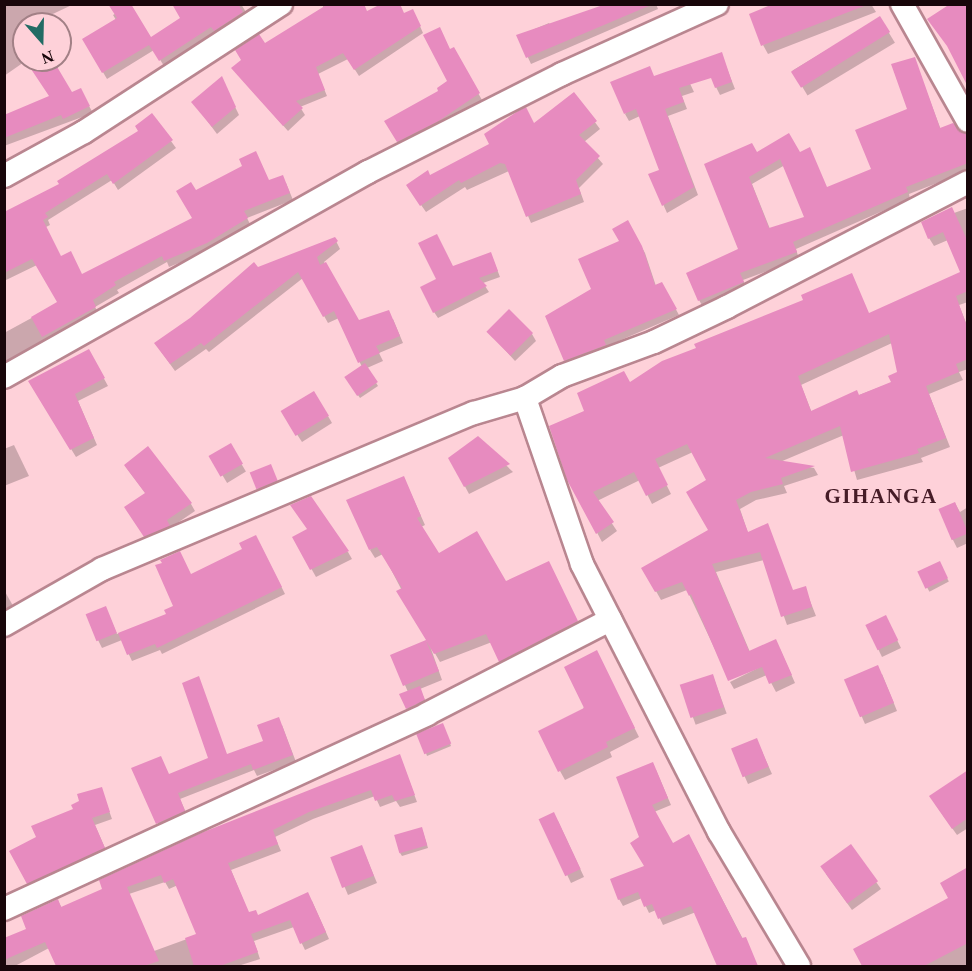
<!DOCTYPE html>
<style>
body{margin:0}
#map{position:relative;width:972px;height:971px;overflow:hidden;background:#fed1d9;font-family:Georgia,serif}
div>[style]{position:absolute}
.shadow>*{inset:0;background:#0003;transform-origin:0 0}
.building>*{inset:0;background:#e78bbf;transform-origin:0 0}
.roads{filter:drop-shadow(2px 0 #b98690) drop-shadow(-2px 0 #b98690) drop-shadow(0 2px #b98690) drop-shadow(0 -2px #b98690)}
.minor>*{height:22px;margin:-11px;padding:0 11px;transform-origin:11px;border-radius:11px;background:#fff}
span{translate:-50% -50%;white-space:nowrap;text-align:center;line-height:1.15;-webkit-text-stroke:4.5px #fed1d9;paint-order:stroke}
.district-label{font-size:21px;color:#461c27;font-weight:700;letter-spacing:1.5px}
.frame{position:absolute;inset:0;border:6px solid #18060a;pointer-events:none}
.north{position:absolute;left:12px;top:12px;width:60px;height:60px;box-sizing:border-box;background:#fed1d9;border:2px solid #a28086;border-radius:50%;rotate:160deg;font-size:16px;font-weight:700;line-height:24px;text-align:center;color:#18060a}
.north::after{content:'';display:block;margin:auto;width:21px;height:27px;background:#226b64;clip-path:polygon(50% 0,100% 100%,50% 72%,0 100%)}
</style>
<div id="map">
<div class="shadow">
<div style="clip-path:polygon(4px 4px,74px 4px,40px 20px,42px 24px,24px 24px,21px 36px,24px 60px,27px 60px,4px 76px)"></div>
<div style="clip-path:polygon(184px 4px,241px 4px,249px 17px,219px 37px,216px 32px,164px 66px,154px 50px,107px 79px,84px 40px,116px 20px,113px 15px,130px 5px,151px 39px,182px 18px)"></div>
<div style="clip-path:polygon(323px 4px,363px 4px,367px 13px,416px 17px,423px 33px,359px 76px,348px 59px,318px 74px,327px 96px,300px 107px,305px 115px,288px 131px,233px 69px,323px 9px)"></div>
<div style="clip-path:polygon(610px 4px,656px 4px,658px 9px,531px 64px,518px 36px,549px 23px,552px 27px)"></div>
<div style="clip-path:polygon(829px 4px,871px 4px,876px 12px,768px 54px,763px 45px)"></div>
<div style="left:880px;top:18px;width:29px;height:102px;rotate:59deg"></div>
<div style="clip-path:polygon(453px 49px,482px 100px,401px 148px,386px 121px,440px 91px,449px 82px)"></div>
<div style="clip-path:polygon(evenodd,914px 58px,941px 130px,968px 162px,968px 171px,909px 194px,910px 199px,796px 249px,799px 259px,743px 280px,747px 289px,703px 307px,699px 300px,740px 250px,706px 165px,757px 154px,799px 154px,828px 189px,873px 170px,909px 110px,914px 58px,785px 165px,806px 218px,770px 229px,752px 184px,785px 165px)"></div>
<div style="clip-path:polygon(37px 60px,52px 60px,72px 94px,80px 90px,93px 113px,4px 146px,4px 116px,51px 97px)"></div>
<div style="clip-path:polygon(726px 66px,735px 89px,720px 95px,716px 87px)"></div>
<div style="clip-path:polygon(686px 75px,694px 92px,682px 96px,687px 109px,668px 116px,698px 195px,667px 213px,650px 175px,661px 171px,640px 116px,629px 121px,625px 114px,654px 78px)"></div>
<div style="clip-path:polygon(225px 86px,239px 115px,217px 134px,193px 102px)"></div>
<div style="clip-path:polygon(574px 94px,600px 129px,584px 142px,603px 164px,579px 188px,584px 202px,531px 223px,509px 171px,467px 190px,465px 187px,426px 212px,412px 192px,430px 177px,534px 125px)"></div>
<div style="clip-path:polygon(152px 115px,176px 148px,118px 190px,112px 180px,48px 220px,50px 225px,46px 227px,61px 258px,82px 275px,194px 219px,196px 192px,269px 182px,286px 183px,293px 200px,247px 218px,251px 226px,211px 250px,169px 267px,167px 262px,117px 290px,119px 293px,95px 307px,99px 314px,4px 367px,4px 333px,59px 303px,37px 265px,4px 281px,4px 214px,61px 185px,140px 131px)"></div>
<div style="clip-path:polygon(evenodd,968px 208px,968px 302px,959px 305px,968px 328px,968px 369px,959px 372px,963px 380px,929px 394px,950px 447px,921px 458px,923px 462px,857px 480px,844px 435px,780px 462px,814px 468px,818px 475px,784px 486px,787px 493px,756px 500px,740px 509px,748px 533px,794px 592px,805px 588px,816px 616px,787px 625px,764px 560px,716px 572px,750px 652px,780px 649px,795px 683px,776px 692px,767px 675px,734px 689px,730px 682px,768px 663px,729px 679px,687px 590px,661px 600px,643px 568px,710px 530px,708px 480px,693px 452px,658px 468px,671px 494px,652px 504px,640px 480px,597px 501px,617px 531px,602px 542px,569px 479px,586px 412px,630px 384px,870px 315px,962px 273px,948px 240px,934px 246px,929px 238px,954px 213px,968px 208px,892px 343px,899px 372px,893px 382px,812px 413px,801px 385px,892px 343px)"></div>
<div style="clip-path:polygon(628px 222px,645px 253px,656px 286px,662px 284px,679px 315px,607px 346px,609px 351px,569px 366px,565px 360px)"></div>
<div style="clip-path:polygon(335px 239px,340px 249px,324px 262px,358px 322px,393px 319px,403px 343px,379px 353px,383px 361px,367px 368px,378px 386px,360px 398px,346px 378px,362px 367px,339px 318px,328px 323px,303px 278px,209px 352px,206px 349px,175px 371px,160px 350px,258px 269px)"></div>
<div style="clip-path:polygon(491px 254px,500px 277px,483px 283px,489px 292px,438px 318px,434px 312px,438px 280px,453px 267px)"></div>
<div style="clip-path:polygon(488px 331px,532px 334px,536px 341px,515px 361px)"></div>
<div style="clip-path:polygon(89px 351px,108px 386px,78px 401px,97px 445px,76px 457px,30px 382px)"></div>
<div style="clip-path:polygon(328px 416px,332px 423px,302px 442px,287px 419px)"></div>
<div style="clip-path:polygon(478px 438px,513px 472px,469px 494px,450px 458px)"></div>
<div style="clip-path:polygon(14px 445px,29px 476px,4px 486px,4px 449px)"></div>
<div style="left:230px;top:445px;width:31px;height:22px;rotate:59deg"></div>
<div style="clip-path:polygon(125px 466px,191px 504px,195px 511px,170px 528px,173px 533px,149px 543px,130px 515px,146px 494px)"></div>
<div style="clip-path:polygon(272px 469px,278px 484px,260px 491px,258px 488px)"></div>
<div style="clip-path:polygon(408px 487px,425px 525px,421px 527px,438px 555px,505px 583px,553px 571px,581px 630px,505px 669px,492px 642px,440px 662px,429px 643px,442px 680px,420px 689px,428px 707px,411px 715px,407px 708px,408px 692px,392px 655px,428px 641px,383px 554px,375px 558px,370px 550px)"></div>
<div style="clip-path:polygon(955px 503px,960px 512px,968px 507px,968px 543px,957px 548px,953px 540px)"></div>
<div style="clip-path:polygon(309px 530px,348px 552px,352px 559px,316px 577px,294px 538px)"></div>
<div style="clip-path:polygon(260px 544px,285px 594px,162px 654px,160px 650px,132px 661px,122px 640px,102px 648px,98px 640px,109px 615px,117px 634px,168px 615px,191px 576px)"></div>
<div style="left:939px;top:563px;width:21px;height:22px;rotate:62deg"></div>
<div style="clip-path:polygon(4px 590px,16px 611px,4px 616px)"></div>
<div style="clip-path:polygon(889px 624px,901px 648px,882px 657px,867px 626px)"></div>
<div style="clip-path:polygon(601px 661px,639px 737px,610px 752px,612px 757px,565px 780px,560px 771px)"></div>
<div style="clip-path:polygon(882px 674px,897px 711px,865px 724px,846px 680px)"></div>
<div style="left:713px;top:676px;width:40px;height:33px;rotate:70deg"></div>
<div style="clip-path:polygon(282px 725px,296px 762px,257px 776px,254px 770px,180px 799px,188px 817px,161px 829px,158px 823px,169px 776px,265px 742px)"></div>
<div style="clip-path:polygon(444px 728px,451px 746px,427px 756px,426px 753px)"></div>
<div style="clip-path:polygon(760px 747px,772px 774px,748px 784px,733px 750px)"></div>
<div style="clip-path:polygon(evenodd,400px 756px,417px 802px,400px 807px,396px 801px,380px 807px,375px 796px,313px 819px,275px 837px,281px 851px,231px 870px,249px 914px,258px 916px,312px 901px,329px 939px,305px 950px,294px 927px,254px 941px,260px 959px,238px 966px,113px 966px,119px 961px,105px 966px,58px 966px,49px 948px,15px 966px,4px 966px,4px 940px,28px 930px,58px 901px,62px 908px,400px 756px,165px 882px,169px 889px,178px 885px,198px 935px,154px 951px,129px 894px,165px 882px)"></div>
<div style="clip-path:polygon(656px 770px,671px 805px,654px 812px,673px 845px,693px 843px,757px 966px,719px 966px,696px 912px,663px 925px,656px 910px,649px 913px,642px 898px,623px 906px,619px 899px,646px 867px,641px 838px)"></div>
<div style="clip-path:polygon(968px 786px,968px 828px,957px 835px,935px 804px)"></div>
<div style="clip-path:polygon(101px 788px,112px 819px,95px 825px,108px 855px,32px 890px,11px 852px,38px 838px)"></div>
<div style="clip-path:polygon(541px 820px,558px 821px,584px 877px,571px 883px)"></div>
<div style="clip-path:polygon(423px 832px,428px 848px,402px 856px,400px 853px)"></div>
<div style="clip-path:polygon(851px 846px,881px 889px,852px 910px,826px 874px)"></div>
<div style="clip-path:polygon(365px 854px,377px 883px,348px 895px,332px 857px)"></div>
<div style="clip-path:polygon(968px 869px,968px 966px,864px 966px,855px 950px,951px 899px)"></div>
</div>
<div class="building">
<div style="clip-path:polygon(108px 4px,131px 4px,151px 37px,180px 18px,172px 4px,238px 4px,243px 12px,214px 31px,211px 27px,159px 61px,149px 45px,102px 73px,82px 39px,117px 18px)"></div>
<div style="clip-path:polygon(328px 4px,364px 4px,367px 11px,381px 4px,400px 4px,404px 13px,413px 9px,421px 26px,354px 70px,343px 53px,316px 67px,325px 90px,296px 101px,303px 108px,283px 126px,231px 68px,241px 60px,235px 50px,259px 34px,265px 43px)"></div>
<div style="clip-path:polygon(606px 4px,651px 5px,526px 58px,516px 35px)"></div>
<div style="clip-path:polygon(773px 4px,863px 4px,864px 6px,761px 46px,749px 14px)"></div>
<div style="clip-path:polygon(950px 4px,968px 4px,968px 87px,947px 46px,927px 19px)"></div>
<div style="left:880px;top:16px;width:19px;height:105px;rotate:58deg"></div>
<div style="clip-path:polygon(440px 27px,450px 49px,454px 47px,480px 93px,437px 122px,397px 142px,384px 121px,438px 91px,437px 88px,447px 81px,423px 35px)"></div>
<div style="clip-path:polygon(722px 52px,732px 82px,715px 88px,711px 78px,679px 88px,684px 102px,665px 109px,694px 187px,662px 206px,648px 174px,659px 170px,636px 109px,624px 114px,610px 82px,650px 66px,654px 76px)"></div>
<div style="clip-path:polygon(evenodd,915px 57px,940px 128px,953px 123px,968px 134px,968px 163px,906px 187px,908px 192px,793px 242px,797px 252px,740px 273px,744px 282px,698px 301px,686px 273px,738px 249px,704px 164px,752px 143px,757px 152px,789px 133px,800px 152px,810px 147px,827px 187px,871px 169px,855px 130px,907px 109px,891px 64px,915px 57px,780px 159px,804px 217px,769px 228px,749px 177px,780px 159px)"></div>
<div style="clip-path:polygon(25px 60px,53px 60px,72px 92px,81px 88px,90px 106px,63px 119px,61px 115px,4px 138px,4px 115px,49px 96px)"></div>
<div style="clip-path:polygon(222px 76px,236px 107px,212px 127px,191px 102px)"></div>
<div style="clip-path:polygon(574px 92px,597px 121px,579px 135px,600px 156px,576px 180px,581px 194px,526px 217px,505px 164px,500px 163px,461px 183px,459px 180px,420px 206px,406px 185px,428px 170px,430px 175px,489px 144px,484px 134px,518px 111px,526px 107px,534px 123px)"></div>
<div style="clip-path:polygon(152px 113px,173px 140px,113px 184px,107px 174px,45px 213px,48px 217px,43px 220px,61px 256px,71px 251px,82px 274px,192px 218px,176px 191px,191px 182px,196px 190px,242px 166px,239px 159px,256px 151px,269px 180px,283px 175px,290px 193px,244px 211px,248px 218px,207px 243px,164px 261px,162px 256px,114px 282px,116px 285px,93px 300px,96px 307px,42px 337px,31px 317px,57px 302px,32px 259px,4px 273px,4px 212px,59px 184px,57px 181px,138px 131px,135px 126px)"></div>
<div style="clip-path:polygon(evenodd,952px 207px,968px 242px,968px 291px,956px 296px,968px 329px,968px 359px,956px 364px,959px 372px,926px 386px,946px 438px,917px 449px,919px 453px,851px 472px,840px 426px,765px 458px,815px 466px,781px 478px,783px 484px,751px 492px,736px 500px,748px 532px,768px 523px,793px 590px,806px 586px,812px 607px,781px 617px,760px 552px,712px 564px,749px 651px,776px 639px,792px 675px,769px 684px,762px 667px,728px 681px,691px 594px,689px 596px,682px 582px,655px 592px,641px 568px,708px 530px,686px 492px,706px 480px,687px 444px,655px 459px,668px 485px,646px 496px,634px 472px,593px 492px,614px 522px,596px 534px,567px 480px,549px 426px,584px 411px,577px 393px,624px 371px,630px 382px,662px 361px,696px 348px,694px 344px,803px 300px,801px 295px,852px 273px,869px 313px,960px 272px,943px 232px,928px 239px,921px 222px,952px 207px,889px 334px,897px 372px,888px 376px,891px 382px,859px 395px,857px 390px,811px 411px,798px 376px,889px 334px)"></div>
<div style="clip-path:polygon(628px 220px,642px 246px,655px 285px,662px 282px,677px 309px,604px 340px,606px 345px,564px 361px,545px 316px,591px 289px,578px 259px,619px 241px,612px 229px)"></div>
<div style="clip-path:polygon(437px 234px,453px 266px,491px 252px,498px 271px,479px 278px,487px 286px,433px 313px,420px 287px,436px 279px,418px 243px)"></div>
<div style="clip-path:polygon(335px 237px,338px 241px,317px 257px,320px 265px,326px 262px,359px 320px,389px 310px,400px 336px,376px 346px,380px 353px,358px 363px,334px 311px,323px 317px,298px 272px,204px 346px,201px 343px,170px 364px,154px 343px,190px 318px,254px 262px,258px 267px)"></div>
<div style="left:509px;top:309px;width:34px;height:32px;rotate:45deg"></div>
<div style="clip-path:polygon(89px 349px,105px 378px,75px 394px,94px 438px,70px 450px,28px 381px)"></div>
<div style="left:365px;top:363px;width:23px;height:25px;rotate:56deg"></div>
<div style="left:314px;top:391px;width:29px;height:39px;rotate:59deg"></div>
<div style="clip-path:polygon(478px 436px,510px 464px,464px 487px,448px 458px)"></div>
<div style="left:231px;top:443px;width:24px;height:26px;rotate:60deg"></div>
<div style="clip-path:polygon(148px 446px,192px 503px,167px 520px,170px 526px,144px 537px,124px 507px,145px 493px,124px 465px)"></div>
<div style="left:271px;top:464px;width:18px;height:23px;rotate:68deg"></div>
<div style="clip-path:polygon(404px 476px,421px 516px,417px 518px,439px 553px,477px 531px,506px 581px,549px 561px,578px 621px,499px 662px,486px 634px,434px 654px,426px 641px,439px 671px,403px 686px,390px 655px,426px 640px,396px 591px,402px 588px,377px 547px,369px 550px,346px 500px)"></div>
<div style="clip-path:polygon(311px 496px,349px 551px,310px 570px,292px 537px,307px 529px,290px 505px)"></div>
<div style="left:955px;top:502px;width:34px;height:18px;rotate:67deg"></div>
<div style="clip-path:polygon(256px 535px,282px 587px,157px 648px,155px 644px,127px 655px,118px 633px,166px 614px,164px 610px,173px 606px,155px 565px,162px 563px,160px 560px,180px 551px,191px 574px,242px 549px,239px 543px)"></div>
<div style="left:940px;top:561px;width:19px;height:25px;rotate:65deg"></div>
<div style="left:106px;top:606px;width:29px;height:22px;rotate:68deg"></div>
<div style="left:886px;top:615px;width:28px;height:23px;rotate:64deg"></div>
<div style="clip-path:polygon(597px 650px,635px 728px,606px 742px,608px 747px,558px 772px,538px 731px,584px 708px,564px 667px)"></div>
<div style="left:878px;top:665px;width:41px;height:37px;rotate:67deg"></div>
<div style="left:713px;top:674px;width:35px;height:35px;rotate:72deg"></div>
<div style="clip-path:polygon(199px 676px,227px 754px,263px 741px,257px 725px,279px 717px,293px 755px,253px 770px,251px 764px,178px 793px,185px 811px,156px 824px,131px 768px,161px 756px,169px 774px,208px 758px,182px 683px)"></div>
<div style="clip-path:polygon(420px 686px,425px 700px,406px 709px,399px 694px)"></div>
<div style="left:443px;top:723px;width:22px;height:29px;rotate:68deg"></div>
<div style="left:757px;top:738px;width:31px;height:28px;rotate:68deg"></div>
<div style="clip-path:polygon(400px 754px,415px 795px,395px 801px,392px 795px,375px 801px,371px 790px,309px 812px,273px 830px,278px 844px,228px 863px,249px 912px,256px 910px,258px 915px,308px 892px,326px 932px,300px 944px,290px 920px,251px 934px,258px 952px,220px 966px,194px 966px,185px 938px,196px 934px,173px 879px,164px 883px,161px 875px,127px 887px,159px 961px,144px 966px,56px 966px,45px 942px,4px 960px,4px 938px,26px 929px,21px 916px,58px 899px,61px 907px,102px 889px,99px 880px,201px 833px)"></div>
<div style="clip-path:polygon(653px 762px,668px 798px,652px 805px,673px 843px,689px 834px,742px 938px,746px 937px,758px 966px,717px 966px,691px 906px,658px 919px,652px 904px,644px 907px,638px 892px,618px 900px,610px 879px,644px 866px,630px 843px,639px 837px,616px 777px)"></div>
<div style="clip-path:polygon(968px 770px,968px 818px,952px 829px,929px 796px)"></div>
<div style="clip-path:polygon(102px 787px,110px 812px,92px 818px,105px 848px,27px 884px,9px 851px,36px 837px,31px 826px,73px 809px,71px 805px,79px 801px,77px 794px)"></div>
<div style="left:554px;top:812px;width:63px;height:17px;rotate:65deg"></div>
<div style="left:422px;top:827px;width:19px;height:29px;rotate:74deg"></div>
<div style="left:851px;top:844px;width:46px;height:38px;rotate:54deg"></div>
<div style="left:362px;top:845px;width:33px;height:34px;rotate:69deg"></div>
<div style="clip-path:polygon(968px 867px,968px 943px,924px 966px,862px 966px,853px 949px,948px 898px,940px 883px)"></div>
</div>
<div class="roads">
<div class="minor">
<div style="left:902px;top:4px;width:134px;rotate:60.6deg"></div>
<div style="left:4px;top:176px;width:91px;rotate:-28.8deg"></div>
<div style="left:84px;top:132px;width:235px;rotate:-33deg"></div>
<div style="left:4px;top:377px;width:418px;rotate:-29.4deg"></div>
<div style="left:368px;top:172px;width:217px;rotate:-26.8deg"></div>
<div style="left:562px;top:74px;width:170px;rotate:-24.3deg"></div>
<div style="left:4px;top:625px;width:113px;rotate:-29.7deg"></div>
<div style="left:102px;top:569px;width:403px;rotate:-22.8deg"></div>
<div style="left:474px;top:413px;width:53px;rotate:-16.4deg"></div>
<div style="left:4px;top:909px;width:466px;rotate:-24.7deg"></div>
<div style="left:427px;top:714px;width:206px;rotate:-27.2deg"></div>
<div style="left:799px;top:966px;width:156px;rotate:-120.8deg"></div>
<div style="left:719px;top:832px;width:301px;rotate:-117.1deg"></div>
<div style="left:582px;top:564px;width:176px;rotate:-109deg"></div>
<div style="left:525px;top:398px;width:43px;rotate:-30.7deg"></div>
<div style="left:562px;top:376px;width:98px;rotate:-20.3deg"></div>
<div style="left:654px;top:342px;width:81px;rotate:-25.6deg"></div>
<div style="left:727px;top:307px;width:271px;rotate:-27.4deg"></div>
</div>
</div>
<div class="district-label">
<span style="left:881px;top:496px">GIHANGA</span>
</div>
<div class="frame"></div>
<div class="north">N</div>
</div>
